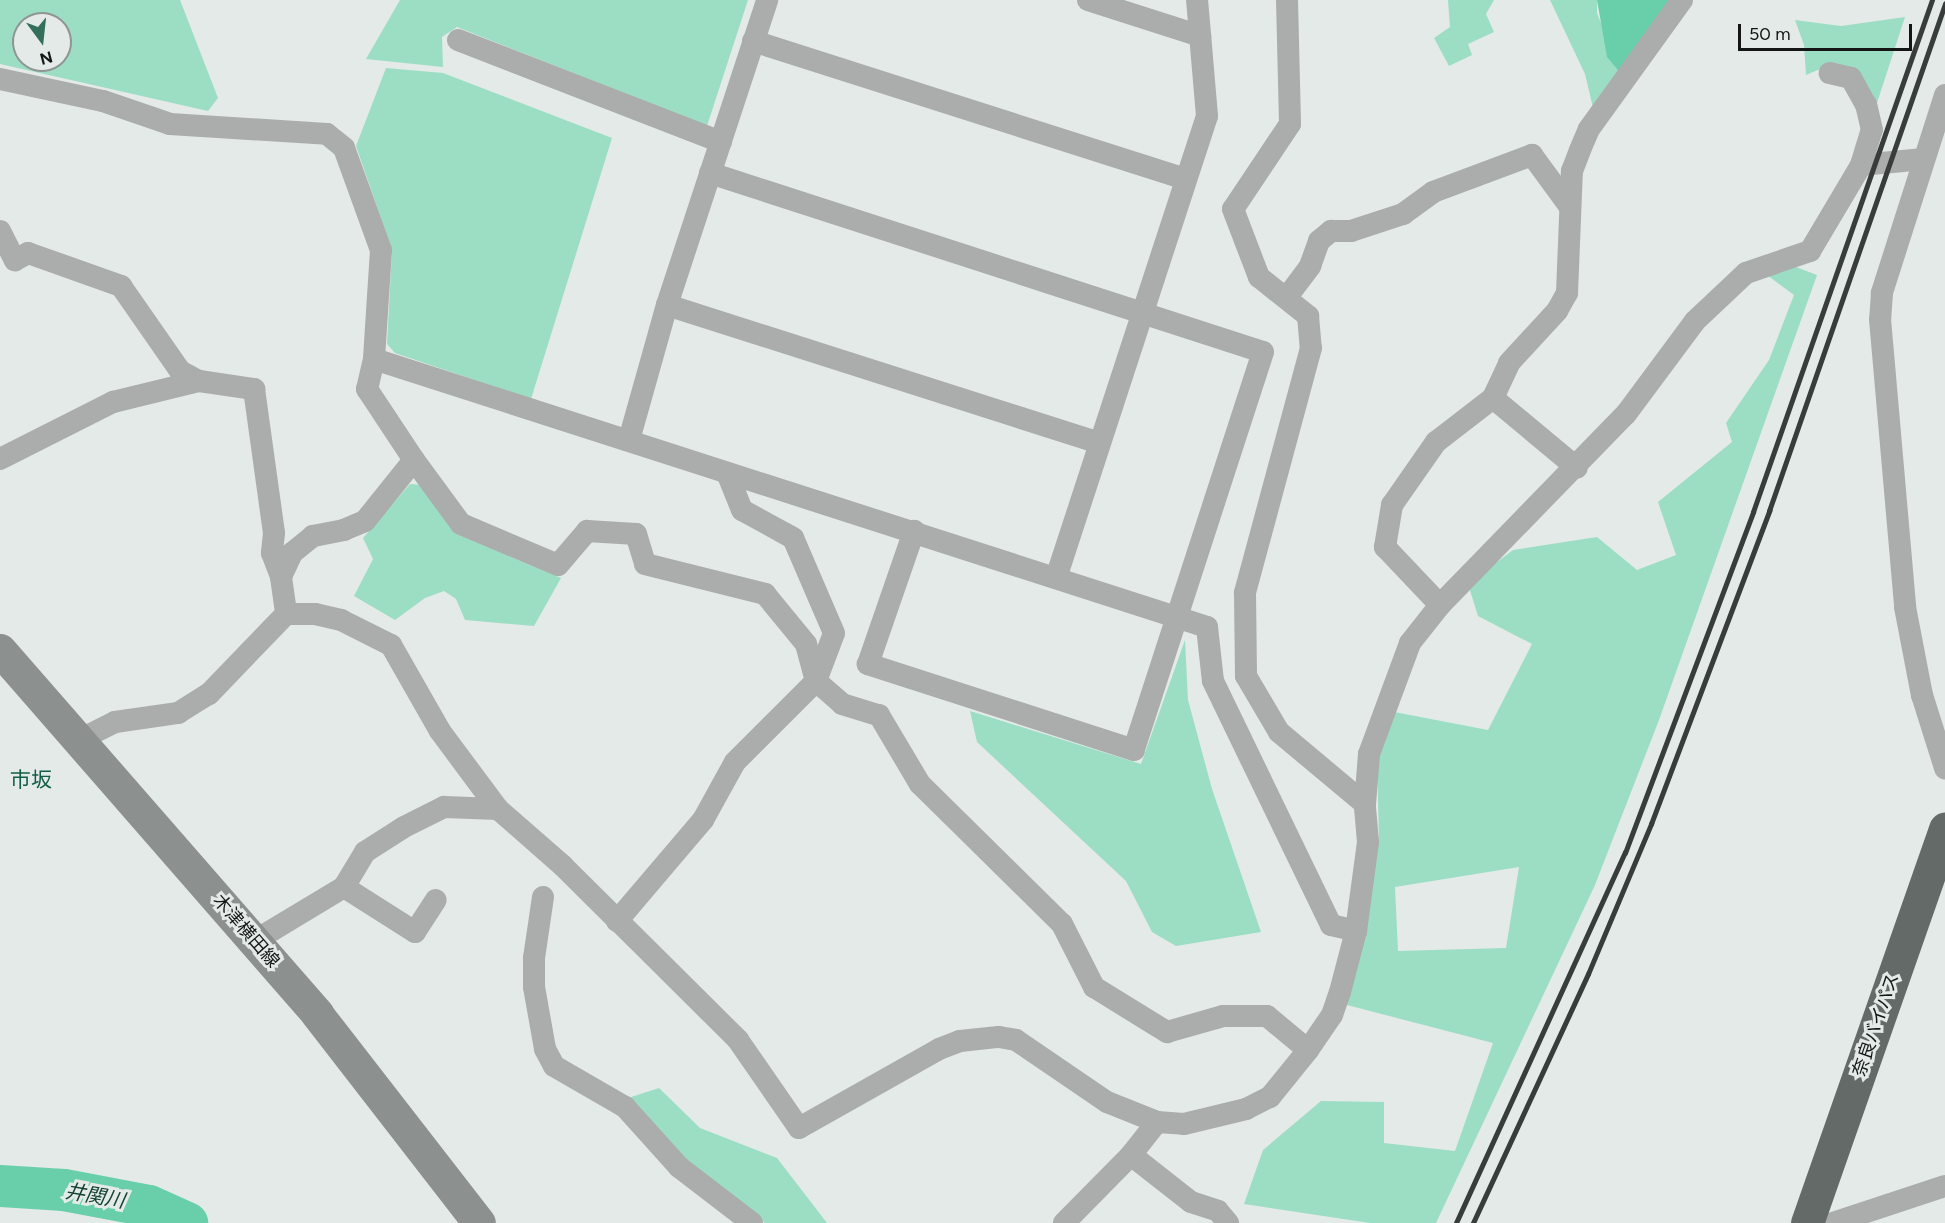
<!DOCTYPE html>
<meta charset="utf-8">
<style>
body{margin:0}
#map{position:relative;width:1945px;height:1223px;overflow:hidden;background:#e3eae7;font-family:Figtree,"Noto Sans JP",sans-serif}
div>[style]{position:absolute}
.green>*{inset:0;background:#9cdec4}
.water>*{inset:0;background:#69cfab}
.river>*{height:42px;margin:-21px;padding:0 21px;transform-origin:21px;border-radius:21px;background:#69cfab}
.street>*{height:22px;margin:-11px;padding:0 11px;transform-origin:11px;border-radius:11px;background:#aaadac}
.secondary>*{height:33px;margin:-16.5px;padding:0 16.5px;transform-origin:16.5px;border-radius:16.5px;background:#8c908e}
.highway>*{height:33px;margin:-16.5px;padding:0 16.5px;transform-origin:16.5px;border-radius:16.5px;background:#646a67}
.rail>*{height:4.5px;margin:-2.25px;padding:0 2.25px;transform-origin:2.25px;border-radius:2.25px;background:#383c3b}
span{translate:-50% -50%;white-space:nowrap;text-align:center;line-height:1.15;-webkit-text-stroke:6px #e3eae7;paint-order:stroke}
.street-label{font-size:18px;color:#131615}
.water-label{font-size:20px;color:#134132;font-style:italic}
.quarter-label{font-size:21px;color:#115d47}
.north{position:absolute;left:12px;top:12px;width:60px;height:60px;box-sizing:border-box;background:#e3eae7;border:2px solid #909593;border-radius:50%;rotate:165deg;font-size:16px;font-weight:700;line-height:24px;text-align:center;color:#131615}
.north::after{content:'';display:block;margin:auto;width:21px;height:27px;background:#33705b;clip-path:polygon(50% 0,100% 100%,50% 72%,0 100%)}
.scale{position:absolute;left:1738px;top:24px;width:174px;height:27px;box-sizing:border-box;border:3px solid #131615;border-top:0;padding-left:8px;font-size:18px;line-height:21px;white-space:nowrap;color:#131615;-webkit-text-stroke:4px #e3eae7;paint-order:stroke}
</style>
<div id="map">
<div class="green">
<div style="clip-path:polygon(evenodd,0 0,180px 0,218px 98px,208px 111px,0 64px,0 0,24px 24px,60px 24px,60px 60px,24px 60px,24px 24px)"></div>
<div style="clip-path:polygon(400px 0,748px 0,707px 126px,457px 27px,442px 37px,443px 67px,366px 59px)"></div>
<div style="clip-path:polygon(1448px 0,1494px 0,1486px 14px,1494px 32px,1468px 44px,1472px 55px,1449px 66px,1434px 38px,1450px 27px)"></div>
<div style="clip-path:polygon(1550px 0,1597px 0,1597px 13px,1622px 75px,1594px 112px,1585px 74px)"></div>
<div style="clip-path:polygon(1905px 17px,1876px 106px,1827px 66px,1806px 75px,1804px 45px,1795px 20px,1841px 26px)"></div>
<div style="clip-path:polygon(386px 68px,443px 73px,612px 138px,531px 399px,395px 353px,387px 344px,392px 250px,356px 146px)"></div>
<div style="clip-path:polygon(evenodd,1796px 267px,1817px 275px,1659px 720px,1595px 885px,1436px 1223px,1370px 1223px,1244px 1204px,1263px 1150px,1321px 1101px,1384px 1102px,1384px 1143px,1455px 1151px,1493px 1043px,1347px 1005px,1379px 842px,1377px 756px,1389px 711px,1488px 730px,1532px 644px,1478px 616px,1468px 584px,1513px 550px,1597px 537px,1637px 570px,1676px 555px,1658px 502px,1732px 442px,1726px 423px,1769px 360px,1794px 295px,1767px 275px,1796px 267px,1519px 867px,1506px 948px,1398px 951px,1395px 887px,1519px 867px)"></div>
<div style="clip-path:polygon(410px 484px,422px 485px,454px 533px,561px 578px,534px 626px,465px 620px,456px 599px,444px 591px,425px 598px,395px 620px,354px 596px,373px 559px,363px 538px)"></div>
<div style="clip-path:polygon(1185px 640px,1188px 700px,1212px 789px,1261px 932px,1176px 946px,1152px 932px,1126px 881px,977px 742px,970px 711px,1141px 764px)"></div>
<div style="clip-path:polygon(659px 1088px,700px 1128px,777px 1158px,827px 1223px,765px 1223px,685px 1162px,622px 1100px)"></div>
</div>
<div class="water">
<div style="clip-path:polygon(1597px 0,1673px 0,1622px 75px,1607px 57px)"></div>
</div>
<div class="river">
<div style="left:0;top:1186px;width:64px;rotate:3.6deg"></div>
<div style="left:64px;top:1190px;width:86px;rotate:10.7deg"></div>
<div style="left:149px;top:1206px;width:42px;rotate:24.1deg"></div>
</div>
<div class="street">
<div style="left:1088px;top:0;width:118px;rotate:17.8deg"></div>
<div style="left:1287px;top:0;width:124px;rotate:88.6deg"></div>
<div style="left:1290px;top:124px;width:102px;rotate:123.8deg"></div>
<div style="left:1233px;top:209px;width:73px;rotate:69.1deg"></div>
<div style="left:1259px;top:277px;width:63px;rotate:38.5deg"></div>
<div style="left:1308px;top:316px;width:32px;rotate:85deg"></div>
<div style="left:1311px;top:348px;width:254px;rotate:105.1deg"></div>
<div style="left:1245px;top:593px;width:83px;rotate:89.3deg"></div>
<div style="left:1246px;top:676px;width:65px;rotate:59.5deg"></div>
<div style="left:1279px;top:732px;width:112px;rotate:39.9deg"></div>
<div style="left:458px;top:40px;width:282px;rotate:21.2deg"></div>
<div style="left:753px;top:41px;width:454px;rotate:17.7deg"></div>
<div style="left:0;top:79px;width:105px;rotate:12.1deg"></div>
<div style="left:103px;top:101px;width:71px;rotate:18.9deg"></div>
<div style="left:170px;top:124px;width:157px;rotate:3.6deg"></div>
<div style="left:327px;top:134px;width:22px;rotate:39deg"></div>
<div style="left:344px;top:148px;width:109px;rotate:70.1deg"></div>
<div style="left:381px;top:250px;width:109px;rotate:93.7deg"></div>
<div style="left:374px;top:359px;width:31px;rotate:103deg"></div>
<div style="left:367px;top:389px;width:85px;rotate:56.5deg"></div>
<div style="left:414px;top:460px;width:78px;rotate:128.8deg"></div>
<div style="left:365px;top:521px;width:23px;rotate:157deg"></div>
<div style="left:344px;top:530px;width:32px;rotate:169deg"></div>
<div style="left:313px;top:536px;width:27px;rotate:141deg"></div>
<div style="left:292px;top:553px;width:26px;rotate:115deg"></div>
<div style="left:281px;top:577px;width:37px;rotate:82deg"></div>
<div style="left:1945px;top:95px;width:208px;rotate:107.7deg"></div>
<div style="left:1882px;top:293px;width:26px;rotate:94deg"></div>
<div style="left:1880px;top:319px;width:289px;rotate:85deg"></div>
<div style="left:1905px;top:607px;width:90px;rotate:79.1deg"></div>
<div style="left:1922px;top:695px;width:77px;rotate:72.5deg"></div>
<div style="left:1861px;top:165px;width:63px;rotate:-5.4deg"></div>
<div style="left:710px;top:173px;width:581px;rotate:17.94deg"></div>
<div style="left:1263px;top:352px;width:418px;rotate:108deg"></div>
<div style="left:1134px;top:750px;width:280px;rotate:-162.1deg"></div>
<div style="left:868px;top:664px;width:141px;rotate:-70.9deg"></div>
<div style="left:0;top:231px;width:33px;rotate:63deg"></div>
<div style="left:15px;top:260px;width:15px;rotate:-28deg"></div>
<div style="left:28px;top:253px;width:99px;rotate:19.5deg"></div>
<div style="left:121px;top:286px;width:103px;rotate:55.2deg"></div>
<div style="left:180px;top:371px;width:21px;rotate:28deg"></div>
<div style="left:199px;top:381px;width:56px;rotate:8.3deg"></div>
<div style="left:254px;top:389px;width:145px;rotate:82.1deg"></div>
<div style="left:274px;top:533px;width:20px;rotate:96deg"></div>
<div style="left:272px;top:553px;width:26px;rotate:69deg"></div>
<div style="left:1287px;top:297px;width:39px;rotate:-53deg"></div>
<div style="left:1310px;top:266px;width:27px;rotate:-70deg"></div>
<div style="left:1319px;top:241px;width:16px;rotate:-40deg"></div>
<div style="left:1331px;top:231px;width:20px"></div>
<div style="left:1351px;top:231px;width:55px;rotate:-18.1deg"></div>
<div style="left:1403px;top:214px;width:37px;rotate:-36deg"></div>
<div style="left:1433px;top:192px;width:106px;rotate:-20.5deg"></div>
<div style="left:1532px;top:155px;width:64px;rotate:53.8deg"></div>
<div style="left:667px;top:305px;width:454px;rotate:17.7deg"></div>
<div style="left:374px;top:359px;width:875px;rotate:17.83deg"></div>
<div style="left:1207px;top:627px;width:54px;rotate:83.7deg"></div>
<div style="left:1213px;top:681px;width:271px;rotate:64.2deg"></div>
<div style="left:1331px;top:925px;width:26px;rotate:13deg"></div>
<div style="left:1493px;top:398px;width:109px;rotate:39.8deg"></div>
<div style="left:629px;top:440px;width:140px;rotate:-74.3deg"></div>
<div style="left:667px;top:305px;width:321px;rotate:-71.8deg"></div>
<div style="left:0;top:459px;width:127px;rotate:-26.8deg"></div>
<div style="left:113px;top:402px;width:89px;rotate:-13.7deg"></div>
<div style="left:414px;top:460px;width:79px;rotate:53.7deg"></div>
<div style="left:461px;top:524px;width:105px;rotate:22.9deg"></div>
<div style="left:558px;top:565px;width:45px;rotate:-49.5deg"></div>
<div style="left:587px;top:531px;width:49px;rotate:3.5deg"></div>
<div style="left:636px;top:534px;width:31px;rotate:73deg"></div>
<div style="left:645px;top:564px;width:124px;rotate:14deg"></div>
<div style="left:765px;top:594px;width:65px;rotate:50.6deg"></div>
<div style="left:806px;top:644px;width:38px;rotate:75deg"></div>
<div style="left:816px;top:681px;width:35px;rotate:41deg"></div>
<div style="left:842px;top:704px;width:39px;rotate:17deg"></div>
<div style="left:879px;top:715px;width:80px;rotate:59.3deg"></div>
<div style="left:920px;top:784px;width:199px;rotate:44.6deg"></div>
<div style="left:1062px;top:924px;width:71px;rotate:63.1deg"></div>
<div style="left:1094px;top:987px;width:86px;rotate:31.7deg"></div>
<div style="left:1167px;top:1032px;width:58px;rotate:-15.9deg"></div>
<div style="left:1223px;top:1016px;width:44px"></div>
<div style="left:1267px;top:1016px;width:53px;rotate:39.7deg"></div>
<div style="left:1056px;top:578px;width:486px;rotate:-71.9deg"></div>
<div style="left:1207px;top:116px;width:116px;rotate:-94.9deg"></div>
<div style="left:1440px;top:605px;width:80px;rotate:-133.5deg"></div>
<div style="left:1385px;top:547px;width:43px;rotate:-80.5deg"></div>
<div style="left:1392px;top:505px;width:77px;rotate:-55.1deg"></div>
<div style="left:1436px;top:442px;width:72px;rotate:-37.7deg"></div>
<div style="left:1493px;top:398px;width:38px;rotate:-65deg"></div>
<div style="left:1509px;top:363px;width:71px;rotate:-47.3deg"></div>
<div style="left:1557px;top:311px;width:21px;rotate:-61deg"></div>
<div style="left:1567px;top:293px;width:122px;rotate:-87.7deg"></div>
<div style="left:1572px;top:171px;width:22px;rotate:-69deg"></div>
<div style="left:1580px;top:150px;width:23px;rotate:-67deg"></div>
<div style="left:1589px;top:129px;width:159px;rotate:-54.2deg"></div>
<div style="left:79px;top:740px;width:40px;rotate:-26.6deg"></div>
<div style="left:115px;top:722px;width:64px;rotate:-8.1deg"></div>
<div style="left:178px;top:713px;width:36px;rotate:-32deg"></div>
<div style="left:209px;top:694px;width:111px;rotate:-46.1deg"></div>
<div style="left:286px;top:614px;width:29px"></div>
<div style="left:315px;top:614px;width:27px;rotate:13deg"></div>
<div style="left:341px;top:620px;width:56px;rotate:26.6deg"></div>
<div style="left:391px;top:645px;width:99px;rotate:60.3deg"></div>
<div style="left:440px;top:731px;width:97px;rotate:53.4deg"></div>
<div style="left:498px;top:809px;width:86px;rotate:41.2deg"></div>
<div style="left:563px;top:866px;width:247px;rotate:44.8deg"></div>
<div style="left:738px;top:1040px;width:107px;rotate:55.3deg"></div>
<div style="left:799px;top:1128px;width:161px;rotate:-29.4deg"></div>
<div style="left:939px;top:1049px;width:22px;rotate:-21deg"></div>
<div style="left:960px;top:1041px;width:39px;rotate:-6deg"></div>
<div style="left:999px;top:1037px;width:17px;rotate:10deg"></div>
<div style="left:1016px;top:1040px;width:110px;rotate:34.3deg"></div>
<div style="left:1107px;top:1102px;width:54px;rotate:21.8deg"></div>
<div style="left:1157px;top:1122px;width:27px;rotate:4deg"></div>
<div style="left:1184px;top:1124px;width:64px;rotate:-13.6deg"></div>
<div style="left:1246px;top:1109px;width:27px;rotate:-27deg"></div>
<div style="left:1270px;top:1097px;width:60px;rotate:-51deg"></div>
<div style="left:1308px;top:1050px;width:42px;rotate:-55.6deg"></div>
<div style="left:1332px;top:1015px;width:24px;rotate:-71deg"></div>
<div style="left:1340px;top:992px;width:63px;rotate:-75.3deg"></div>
<div style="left:1356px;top:931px;width:90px;rotate:-82.3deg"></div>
<div style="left:1368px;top:842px;width:38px;rotate:-95deg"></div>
<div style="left:1365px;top:804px;width:50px;rotate:-85.4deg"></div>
<div style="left:1369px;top:754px;width:118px;rotate:-69.7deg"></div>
<div style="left:1410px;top:643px;width:48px;rotate:-51.7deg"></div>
<div style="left:1440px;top:605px;width:267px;rotate:-45.8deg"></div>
<div style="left:1626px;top:414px;width:116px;rotate:-53.4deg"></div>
<div style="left:1695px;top:321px;width:70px;rotate:-43.3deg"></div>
<div style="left:1746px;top:273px;width:68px;rotate:-19deg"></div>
<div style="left:1810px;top:251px;width:100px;rotate:-59.3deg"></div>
<div style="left:1861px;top:165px;width:37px;rotate:-73deg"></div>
<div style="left:1872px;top:130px;width:26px;rotate:-103deg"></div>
<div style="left:1866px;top:105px;width:31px;rotate:-119deg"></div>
<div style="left:1851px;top:78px;width:22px;rotate:-167deg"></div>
<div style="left:344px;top:887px;width:84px;rotate:32.4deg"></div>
<div style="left:415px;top:932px;width:38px;rotate:-57deg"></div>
<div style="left:543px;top:897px;width:62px;rotate:98.4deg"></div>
<div style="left:534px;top:958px;width:29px;rotate:90deg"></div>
<div style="left:534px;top:987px;width:63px;rotate:79.9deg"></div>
<div style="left:545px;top:1049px;width:19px;rotate:62deg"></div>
<div style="left:554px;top:1066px;width:82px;rotate:30deg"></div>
<div style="left:625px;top:1107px;width:81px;rotate:48deg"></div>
<div style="left:679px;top:1167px;width:92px;rotate:37.5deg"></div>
<div style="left:617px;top:921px;width:133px;rotate:-49.6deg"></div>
<div style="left:703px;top:820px;width:66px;rotate:-61.1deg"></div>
<div style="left:735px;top:762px;width:115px;rotate:-45deg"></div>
<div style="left:816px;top:681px;width:51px;rotate:-69.4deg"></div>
<div style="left:834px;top:633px;width:103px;rotate:-113.3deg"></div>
<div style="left:793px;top:538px;width:58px;rotate:-151.2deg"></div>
<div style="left:742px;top:510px;width:40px;rotate:-112deg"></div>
<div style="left:256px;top:940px;width:103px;rotate:-31.1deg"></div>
<div style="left:344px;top:887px;width:41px;rotate:-59deg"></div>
<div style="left:365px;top:852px;width:46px;rotate:-32.7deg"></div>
<div style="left:404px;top:827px;width:45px;rotate:-26.6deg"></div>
<div style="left:444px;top:807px;width:54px;rotate:2.1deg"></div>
<div style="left:1131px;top:1155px;width:76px;rotate:38.1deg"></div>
<div style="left:1191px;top:1202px;width:28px;rotate:18deg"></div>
<div style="left:1218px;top:1211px;width:16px;rotate:50deg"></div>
<div style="left:1064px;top:1223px;width:95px;rotate:-45.4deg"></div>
<div style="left:1131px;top:1155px;width:42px;rotate:-51.8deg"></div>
<div style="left:1833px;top:1223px;width:118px;rotate:-18.3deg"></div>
</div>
<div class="secondary">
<div style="left:0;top:650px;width:483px;rotate:48.9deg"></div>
<div style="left:317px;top:1014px;width:264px;rotate:52.2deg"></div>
</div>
<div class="highway">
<div style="left:1807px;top:1223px;width:418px;rotate:-70.7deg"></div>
</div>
<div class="rail">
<div style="left:1456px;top:1223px;width:407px;rotate:-65.5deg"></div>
<div style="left:1625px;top:853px;width:364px;rotate:-69.4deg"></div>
<div style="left:1753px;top:512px;width:542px;rotate:-70.73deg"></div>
<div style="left:1473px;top:1223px;width:274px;rotate:-65.2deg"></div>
<div style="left:1588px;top:974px;width:163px;rotate:-67.2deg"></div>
<div style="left:1651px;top:824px;width:335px;rotate:-69.3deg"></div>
<div style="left:1769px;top:511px;width:537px;rotate:-70.86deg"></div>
</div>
<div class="street-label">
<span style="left:246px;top:931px;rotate:49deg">木津横田線</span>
<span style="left:1876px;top:1025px;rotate:-71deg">奈良バイパス</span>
</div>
<div class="water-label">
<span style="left:95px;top:1196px;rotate:10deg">井関川</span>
</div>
<div class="quarter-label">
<span style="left:31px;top:780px">市坂</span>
</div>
<div class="north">N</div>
<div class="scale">50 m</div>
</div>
